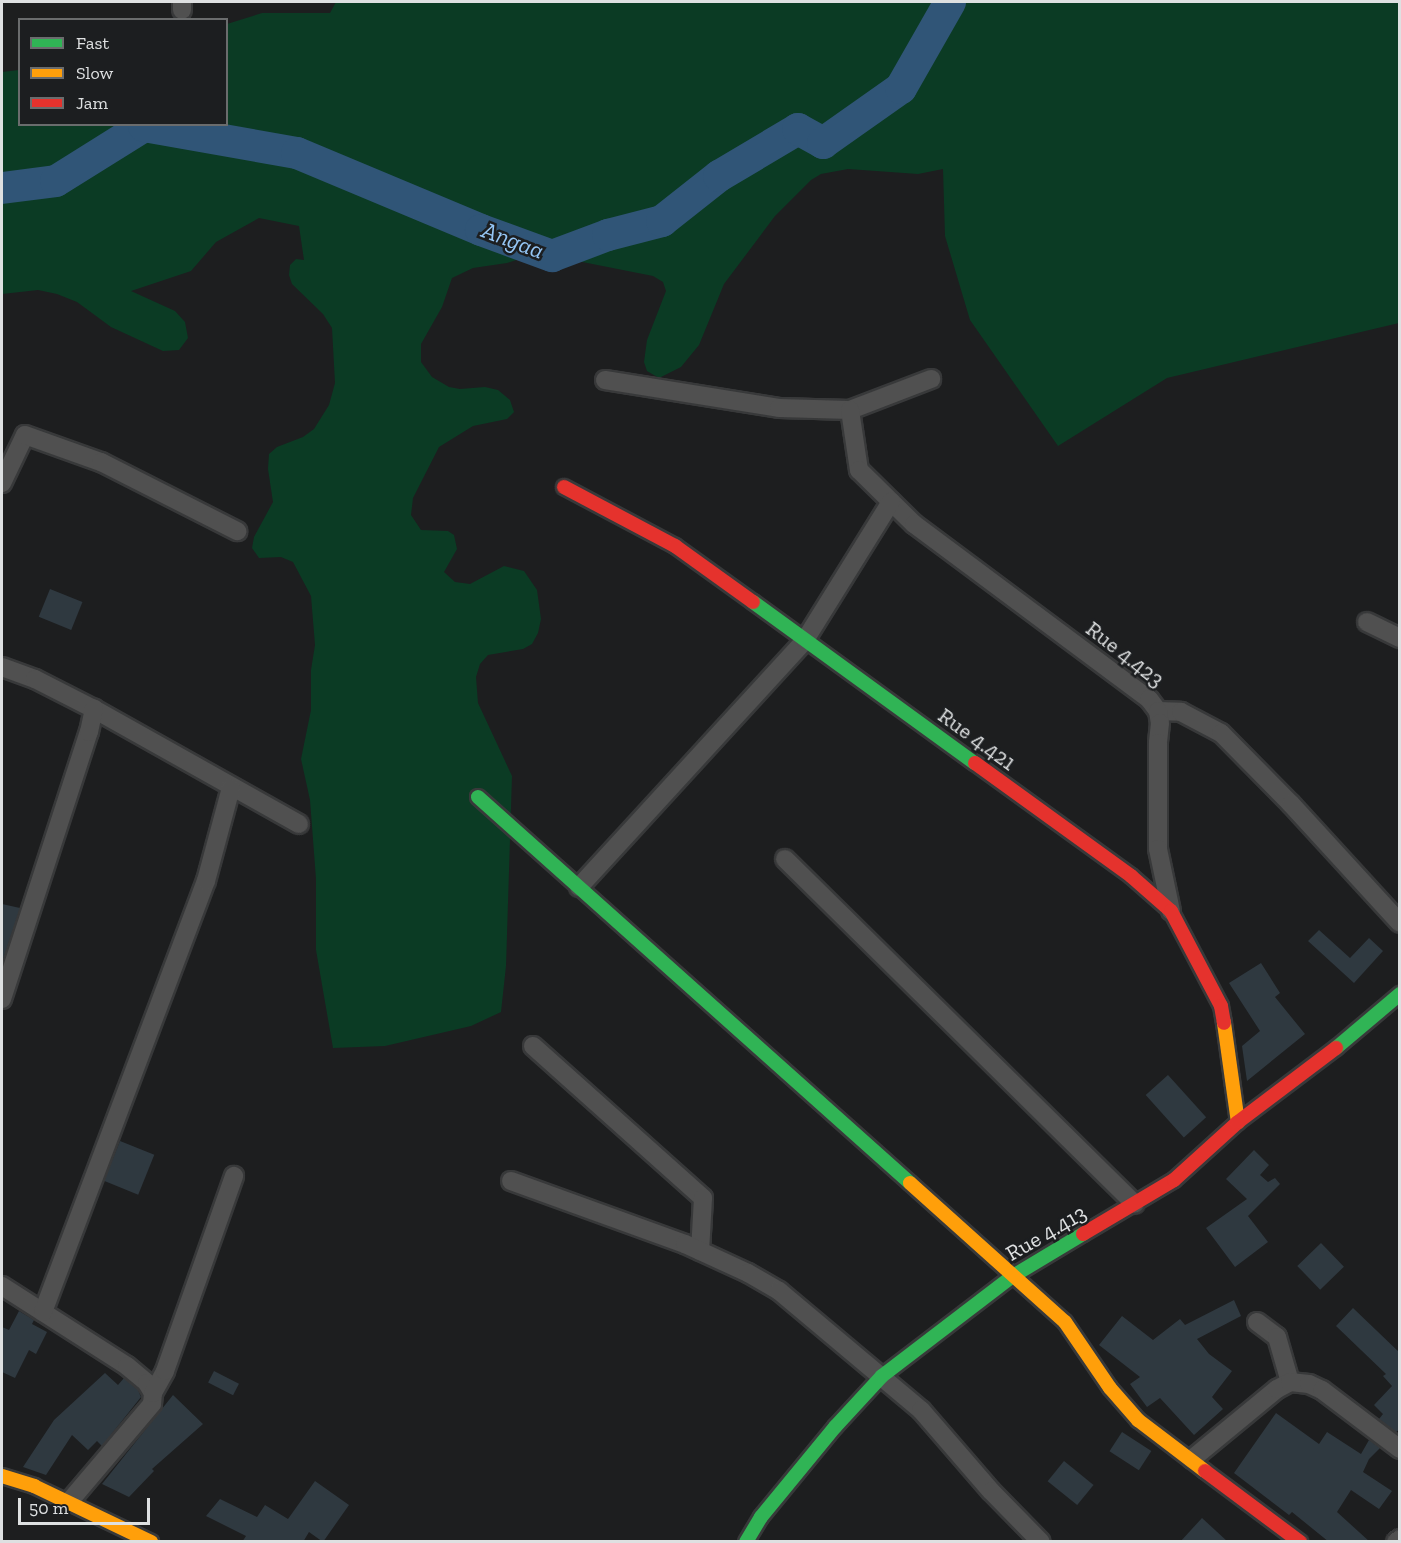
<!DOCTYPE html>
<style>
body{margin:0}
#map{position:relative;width:1401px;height:1543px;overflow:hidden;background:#1d1e1f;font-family:"Zilla Slab",serif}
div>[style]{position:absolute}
.green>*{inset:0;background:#0b3b24}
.river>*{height:32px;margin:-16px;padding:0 16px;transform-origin:16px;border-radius:16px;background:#305577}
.building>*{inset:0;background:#2f3940;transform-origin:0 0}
.roads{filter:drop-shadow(2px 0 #38393a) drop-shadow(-2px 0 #38393a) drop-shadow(0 2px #38393a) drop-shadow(0 -2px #38393a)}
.street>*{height:18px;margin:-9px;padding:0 9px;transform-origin:9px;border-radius:9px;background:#505050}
.fast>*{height:14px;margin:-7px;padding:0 7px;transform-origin:7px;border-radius:7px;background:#30b455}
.slow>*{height:14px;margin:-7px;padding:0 7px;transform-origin:7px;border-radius:7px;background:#ff9f0a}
.jam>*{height:14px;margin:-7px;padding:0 7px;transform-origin:7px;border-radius:7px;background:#e5322d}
span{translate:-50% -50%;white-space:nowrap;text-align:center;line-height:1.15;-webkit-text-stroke:5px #1c1e20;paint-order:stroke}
.street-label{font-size:22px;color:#dee0e1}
.water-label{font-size:24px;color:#95c6f5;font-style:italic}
.frame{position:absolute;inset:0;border:3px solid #dee0e1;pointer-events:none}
.legend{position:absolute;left:18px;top:18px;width:210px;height:108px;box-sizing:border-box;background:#1c1e20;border:2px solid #6a6c6d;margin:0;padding:8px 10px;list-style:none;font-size:18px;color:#dee0e1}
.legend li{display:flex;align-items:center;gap:12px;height:30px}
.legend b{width:30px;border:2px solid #6a6c6d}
.scale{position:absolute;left:18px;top:1498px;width:132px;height:27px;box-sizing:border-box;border:3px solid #dee0e1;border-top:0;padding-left:8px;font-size:18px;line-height:21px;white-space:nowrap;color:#dee0e1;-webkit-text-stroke:4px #1c1e20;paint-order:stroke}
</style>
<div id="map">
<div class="green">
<div style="clip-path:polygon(336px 2px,1399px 2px,1399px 323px,1167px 378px,1058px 446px,970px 320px,945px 236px,943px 169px,918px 174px,848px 169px,821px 174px,811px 180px,775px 216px,724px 284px,699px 345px,681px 367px,659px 378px,647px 371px,644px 362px,647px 340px,666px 291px,663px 282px,653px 276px,537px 253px,507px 263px,473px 268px,452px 278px,442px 307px,421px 344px,421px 362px,432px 377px,449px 387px,460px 389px,485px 387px,498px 390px,510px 400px,514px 412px,507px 419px,473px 426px,439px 447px,413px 498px,411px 515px,421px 530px,448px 531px,454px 535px,457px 549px,444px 572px,455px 582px,470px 584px,504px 566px,524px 571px,537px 590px,541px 619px,538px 633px,532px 644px,523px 649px,488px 655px,480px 664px,476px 677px,478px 703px,512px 776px,506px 966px,501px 1012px,471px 1026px,385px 1046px,333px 1048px,316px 950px,316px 879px,310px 800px,301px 759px,311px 710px,311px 670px,315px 645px,311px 596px,293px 562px,281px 557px,259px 558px,252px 548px,254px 537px,273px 502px,268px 469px,269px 454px,277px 447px,303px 437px,314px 429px,329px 405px,335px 383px,332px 328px,323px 314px,292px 284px,289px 275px,290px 265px,296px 259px,304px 260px,299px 226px,259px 218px,216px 242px,191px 271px,131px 291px,175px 311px,185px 322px,188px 338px,179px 350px,163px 351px,111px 327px,77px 302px,57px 294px,38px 290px,2px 294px,2px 72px,19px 70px,20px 124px,226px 124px,227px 24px,262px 13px,330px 13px)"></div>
</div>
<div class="river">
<div style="left:2px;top:188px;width:54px;rotate:-7.4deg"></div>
<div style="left:56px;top:181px;width:104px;rotate:-32deg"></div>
<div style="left:144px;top:126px;width:155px;rotate:10deg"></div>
<div style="left:297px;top:153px;width:199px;rotate:22.7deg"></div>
<div style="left:481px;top:230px;width:76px;rotate:20.1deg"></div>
<div style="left:552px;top:256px;width:60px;rotate:-20.6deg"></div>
<div style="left:608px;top:235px;width:56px;rotate:-14.5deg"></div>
<div style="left:662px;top:221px;width:73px;rotate:-38.3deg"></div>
<div style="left:719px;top:176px;width:92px;rotate:-30.7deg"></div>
<div style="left:798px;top:129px;width:29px;rotate:29deg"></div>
<div style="left:823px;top:143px;width:95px;rotate:-35.2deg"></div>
<div style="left:901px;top:88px;width:99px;rotate:-60.3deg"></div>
</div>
<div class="building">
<div style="left:50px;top:589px;width:35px;height:30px;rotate:22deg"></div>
<div style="clip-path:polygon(2px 904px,20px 908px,2px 963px)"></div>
<div style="clip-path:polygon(1319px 930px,1350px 958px,1369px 938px,1383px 951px,1354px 983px,1308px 941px)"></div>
<div style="clip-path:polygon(1261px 963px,1280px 993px,1275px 997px,1305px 1034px,1247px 1081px,1242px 1046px,1260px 1031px,1229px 983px)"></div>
<div style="left:1168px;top:1075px;width:57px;height:30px;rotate:48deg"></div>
<div style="left:120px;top:1141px;width:37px;height:43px;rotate:22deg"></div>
<div style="clip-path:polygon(1254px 1150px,1269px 1165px,1260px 1175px,1268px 1182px,1275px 1178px,1280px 1184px,1248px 1216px,1268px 1242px,1235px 1267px,1206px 1228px,1247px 1199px,1226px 1179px)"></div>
<div style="left:1321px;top:1243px;width:33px;height:33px;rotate:46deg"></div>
<div style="clip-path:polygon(1234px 1300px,1241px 1316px,1197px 1339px,1209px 1354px,1232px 1371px,1212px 1397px,1223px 1409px,1194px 1435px,1160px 1398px,1147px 1407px,1130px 1384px,1140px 1377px,1099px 1345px,1122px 1316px,1153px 1340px,1180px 1319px,1185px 1325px)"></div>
<div style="clip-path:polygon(1353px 1308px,1400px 1353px,1400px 1429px,1396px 1432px,1379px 1419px,1383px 1414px,1374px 1405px,1392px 1386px,1383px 1376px,1386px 1374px,1336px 1326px)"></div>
<div style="clip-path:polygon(19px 1311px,34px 1320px,32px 1324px,47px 1332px,36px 1354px,29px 1350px,15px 1378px,2px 1372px,2px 1327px,9px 1330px)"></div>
<div style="left:214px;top:1371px;width:28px;height:13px;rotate:27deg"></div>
<div style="clip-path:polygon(105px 1373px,118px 1385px,124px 1378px,138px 1390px,141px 1397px,102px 1446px,97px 1441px,88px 1450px,72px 1435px,46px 1475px,23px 1467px,54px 1420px)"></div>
<div style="clip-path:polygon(173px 1395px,203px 1424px,152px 1469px,154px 1471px,129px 1497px,102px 1484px)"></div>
<div style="clip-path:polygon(1276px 1413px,1319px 1444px,1327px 1432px,1361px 1454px,1369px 1440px,1380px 1448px,1369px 1459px,1363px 1472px,1392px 1491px,1379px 1509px,1351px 1490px,1337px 1512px,1370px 1542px,1329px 1542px,1292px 1512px,1289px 1515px,1234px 1473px)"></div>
<div style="left:1122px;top:1432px;width:35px;height:23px;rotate:33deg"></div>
<div style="left:1064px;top:1461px;width:38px;height:26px;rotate:39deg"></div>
<div style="clip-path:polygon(315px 1481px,349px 1505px,323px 1542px,309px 1532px,303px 1542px,242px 1542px,246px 1536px,206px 1516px,220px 1499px,257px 1517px,265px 1505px,288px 1519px)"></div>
<div style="clip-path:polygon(1202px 1518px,1228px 1542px,1180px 1542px)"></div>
</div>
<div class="roads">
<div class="street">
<div style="left:182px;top:10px;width:8px;rotate:-90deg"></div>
<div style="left:605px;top:380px;width:176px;rotate:9.1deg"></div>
<div style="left:779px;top:408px;width:71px;rotate:1.6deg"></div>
<div style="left:850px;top:410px;width:87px;rotate:-20.9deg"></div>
<div style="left:850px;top:410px;width:61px;rotate:81.5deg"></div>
<div style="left:859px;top:470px;width:77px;rotate:44.5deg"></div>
<div style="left:914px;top:524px;width:293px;rotate:36.7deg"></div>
<div style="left:1149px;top:699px;width:15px;rotate:53deg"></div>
<div style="left:1158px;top:711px;width:23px;rotate:2deg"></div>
<div style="left:1181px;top:712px;width:45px;rotate:27.7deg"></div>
<div style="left:1221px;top:733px;width:100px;rotate:45.4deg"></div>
<div style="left:1291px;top:804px;width:161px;rotate:47.5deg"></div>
<div style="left:2px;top:483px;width:53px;rotate:-64.4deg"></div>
<div style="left:25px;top:435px;width:81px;rotate:19.6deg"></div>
<div style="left:101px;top:462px;width:153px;rotate:26.9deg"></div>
<div style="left:1367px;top:622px;width:37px;rotate:26deg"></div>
<div style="left:2px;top:667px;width:35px;rotate:20deg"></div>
<div style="left:35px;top:679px;width:66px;rotate:27deg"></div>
<div style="left:94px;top:709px;width:235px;rotate:29.3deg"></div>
<div style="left:1158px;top:711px;width:12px;rotate:81deg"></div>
<div style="left:1160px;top:723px;width:20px;rotate:96deg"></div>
<div style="left:1158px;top:743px;width:106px;rotate:90deg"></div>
<div style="left:1158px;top:849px;width:63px;rotate:78.2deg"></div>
<div style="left:785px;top:859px;width:491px;rotate:44.6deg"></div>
<div style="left:579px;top:887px;width:335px;rotate:-47.5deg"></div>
<div style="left:805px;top:640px;width:163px;rotate:-58.1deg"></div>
<div style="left:2px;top:999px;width:281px;rotate:-72deg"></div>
<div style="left:89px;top:732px;width:24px;rotate:-78deg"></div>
<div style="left:533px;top:1046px;width:228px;rotate:41.8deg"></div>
<div style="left:703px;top:1198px;width:53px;rotate:93.2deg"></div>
<div style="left:511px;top:1181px;width:185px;rotate:19.9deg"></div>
<div style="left:685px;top:1244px;width:69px;rotate:24.7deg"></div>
<div style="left:748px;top:1273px;width:36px;rotate:30deg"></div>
<div style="left:779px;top:1291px;width:185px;rotate:40deg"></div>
<div style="left:921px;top:1410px;width:107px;rotate:49.2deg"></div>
<div style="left:991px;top:1491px;width:71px;rotate:45.6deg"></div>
<div style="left:2px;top:1286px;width:148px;rotate:32.6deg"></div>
<div style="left:127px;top:1366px;width:26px;rotate:40deg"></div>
<div style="left:147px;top:1383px;width:12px;rotate:59deg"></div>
<div style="left:153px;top:1393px;width:11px;rotate:95deg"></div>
<div style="left:152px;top:1404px;width:128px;rotate:130.3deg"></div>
<div style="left:43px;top:1312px;width:461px;rotate:-69.3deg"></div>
<div style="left:206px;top:881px;width:96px;rotate:-75deg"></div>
<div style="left:1257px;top:1322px;width:25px;rotate:37deg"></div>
<div style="left:1277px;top:1337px;width:47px;rotate:73.9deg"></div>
<div style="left:153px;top:1393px;width:25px;rotate:-61deg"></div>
<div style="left:165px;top:1371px;width:207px;rotate:-70.5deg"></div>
<div style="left:1192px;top:1459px;width:110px;rotate:-39.5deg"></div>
<div style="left:1277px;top:1389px;width:15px;rotate:-28deg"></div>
<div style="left:1290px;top:1382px;width:19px;rotate:6deg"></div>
<div style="left:1309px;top:1384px;width:14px;rotate:25deg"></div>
<div style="left:1322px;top:1390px;width:98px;rotate:37.1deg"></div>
<div style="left:1396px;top:1542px;width:5px;rotate:-37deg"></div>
</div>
<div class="fast">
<div style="left:753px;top:602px;width:274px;rotate:36deg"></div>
<div style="left:478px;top:797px;width:579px;rotate:41.78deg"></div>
<div style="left:1336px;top:1048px;width:84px;rotate:-40.2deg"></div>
<div style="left:746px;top:1542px;width:29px;rotate:-59deg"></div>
<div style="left:761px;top:1517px;width:117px;rotate:-50.6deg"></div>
<div style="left:835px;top:1427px;width:69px;rotate:-47.3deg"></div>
<div style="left:882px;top:1376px;width:165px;rotate:-37.4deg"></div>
<div style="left:1013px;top:1276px;width:82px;rotate:-31deg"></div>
</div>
<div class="slow">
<div style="left:1224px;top:1023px;width:100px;rotate:82deg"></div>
<div style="left:910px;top:1183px;width:208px;rotate:41.9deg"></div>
<div style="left:1065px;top:1322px;width:80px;rotate:55.7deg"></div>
<div style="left:1110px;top:1388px;width:43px;rotate:48.8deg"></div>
<div style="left:1138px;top:1420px;width:84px;rotate:37.3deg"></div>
<div style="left:2px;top:1476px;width:34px;rotate:17deg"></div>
<div style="left:34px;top:1486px;width:130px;rotate:25.6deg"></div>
</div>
<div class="jam">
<div style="left:564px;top:487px;width:126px;rotate:28deg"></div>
<div style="left:675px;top:546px;width:96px;rotate:35.7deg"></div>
<div style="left:975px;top:763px;width:193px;rotate:35.9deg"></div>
<div style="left:1131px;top:876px;width:53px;rotate:41.2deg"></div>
<div style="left:1171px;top:911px;width:107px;rotate:62.2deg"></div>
<div style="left:1221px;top:1006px;width:17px;rotate:80deg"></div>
<div style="left:1083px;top:1234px;width:106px;rotate:-30.7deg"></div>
<div style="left:1174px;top:1180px;width:86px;rotate:-42.2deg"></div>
<div style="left:1238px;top:1122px;width:123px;rotate:-37.1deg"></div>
<div style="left:1205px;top:1471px;width:119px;rotate:36.8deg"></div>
</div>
</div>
<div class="street-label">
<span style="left:1125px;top:654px;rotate:38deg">Rue 4.423</span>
<span style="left:977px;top:739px;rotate:36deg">Rue 4.421</span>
<span style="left:1046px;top:1233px;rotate:-30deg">Rue 4.413</span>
</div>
<div class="water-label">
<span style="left:513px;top:240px;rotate:21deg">Angaa</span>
</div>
<div class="frame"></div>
<ul class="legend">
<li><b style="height:8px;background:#30b455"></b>Fast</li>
<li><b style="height:8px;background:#ff9f0a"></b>Slow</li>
<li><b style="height:8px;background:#e5322d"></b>Jam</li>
</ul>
<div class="scale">50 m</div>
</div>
